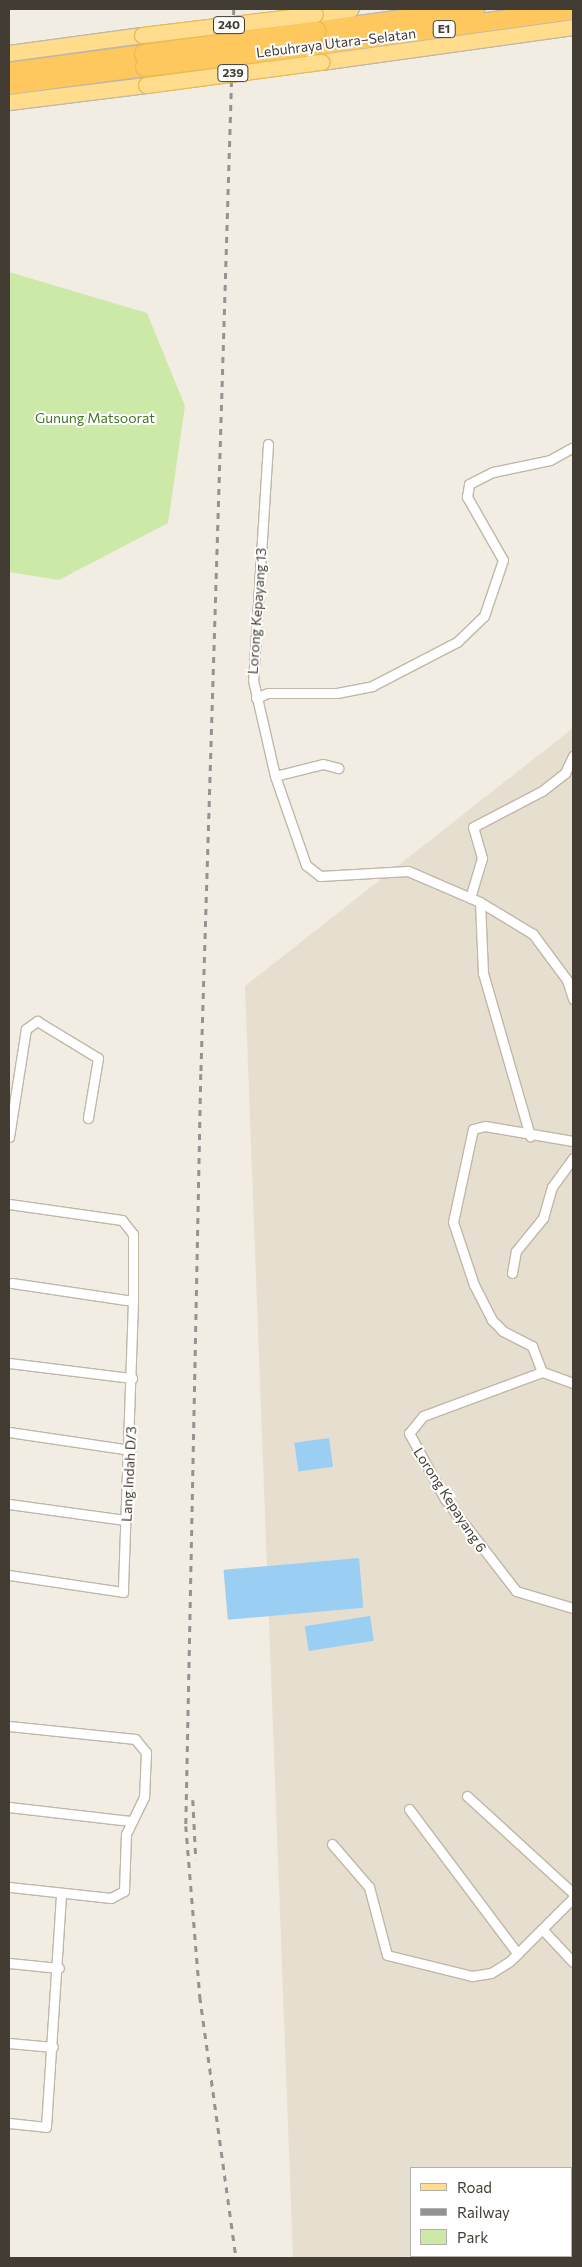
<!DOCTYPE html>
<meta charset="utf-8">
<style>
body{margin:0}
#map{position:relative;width:582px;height:2267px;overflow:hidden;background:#f2ede2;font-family:Commissioner,sans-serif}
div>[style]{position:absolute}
.residential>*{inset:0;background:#e6dfcf}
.green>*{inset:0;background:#cce9a8}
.water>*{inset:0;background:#9acff3;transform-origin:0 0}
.roads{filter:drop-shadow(1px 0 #c0b7a7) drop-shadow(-1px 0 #c0b7a7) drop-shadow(0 1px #c0b7a7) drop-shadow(0 -1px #c0b7a7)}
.street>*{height:9px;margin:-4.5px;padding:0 4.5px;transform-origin:4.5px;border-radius:4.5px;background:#fff}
.primary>*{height:15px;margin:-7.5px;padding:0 7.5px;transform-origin:7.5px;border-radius:7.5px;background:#ffdd8d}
.highway>*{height:18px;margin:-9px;padding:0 9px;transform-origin:9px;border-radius:9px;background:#ffc85f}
.rail>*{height:2.5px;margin-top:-1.25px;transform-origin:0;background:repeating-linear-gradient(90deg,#939393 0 6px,transparent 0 12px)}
.bridges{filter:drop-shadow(1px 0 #e8bb59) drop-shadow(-1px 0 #e8bb59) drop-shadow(0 1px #e8bb59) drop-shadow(0 -1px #e8bb59)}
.primary-bridge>*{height:15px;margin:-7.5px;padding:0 7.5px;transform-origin:7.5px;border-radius:7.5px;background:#ffdd8d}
.highway-bridge>*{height:18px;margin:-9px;padding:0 9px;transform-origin:9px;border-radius:9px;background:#ffc85f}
span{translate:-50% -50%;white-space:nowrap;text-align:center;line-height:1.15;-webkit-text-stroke:4px #fff;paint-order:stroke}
.shield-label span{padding:1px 4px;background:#fff;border:1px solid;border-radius:4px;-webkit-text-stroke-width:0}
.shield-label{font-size:12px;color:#433c32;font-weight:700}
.street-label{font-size:14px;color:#433c32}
.park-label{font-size:14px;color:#447624}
.frame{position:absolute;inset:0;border:10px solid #433c32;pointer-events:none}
.legend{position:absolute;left:410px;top:2167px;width:162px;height:90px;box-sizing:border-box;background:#fff;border:1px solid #b4b1ad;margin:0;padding:6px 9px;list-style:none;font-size:15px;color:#433c32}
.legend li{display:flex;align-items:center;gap:10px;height:25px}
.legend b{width:25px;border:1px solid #b4b1ad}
</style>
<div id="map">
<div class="residential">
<div style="clip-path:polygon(573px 728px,573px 2197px,571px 2168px,411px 2168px,411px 2256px,502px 2256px,293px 2258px,245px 986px)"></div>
</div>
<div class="green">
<div style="clip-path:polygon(9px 272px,147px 313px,185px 406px,168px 523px,59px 580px,9px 572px)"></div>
</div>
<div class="water">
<div style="left:329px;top:1438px;width:29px;height:35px;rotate:82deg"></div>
<div style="left:359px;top:1558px;width:50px;height:136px;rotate:85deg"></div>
<div style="left:370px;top:1616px;width:25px;height:66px;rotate:81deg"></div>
</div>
<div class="roads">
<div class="street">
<div style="left:268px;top:444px;width:236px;rotate:93.6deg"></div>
<div style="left:253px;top:680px;width:98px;rotate:77.1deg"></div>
<div style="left:275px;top:776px;width:94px;rotate:70.8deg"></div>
<div style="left:306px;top:865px;width:18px;rotate:38deg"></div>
<div style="left:320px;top:876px;width:88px;rotate:-3.3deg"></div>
<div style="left:408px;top:871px;width:78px;rotate:23.3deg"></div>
<div style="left:480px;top:902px;width:62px;rotate:31.1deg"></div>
<div style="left:533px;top:934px;width:57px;rotate:53.5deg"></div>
<div style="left:567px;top:980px;width:20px;rotate:72deg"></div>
<div style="left:256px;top:698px;width:13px;rotate:-23deg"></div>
<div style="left:268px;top:693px;width:69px"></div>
<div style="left:337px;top:693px;width:36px;rotate:-11deg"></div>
<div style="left:372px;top:686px;width:96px;rotate:-27.4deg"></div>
<div style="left:457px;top:642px;width:37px;rotate:-44deg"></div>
<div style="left:484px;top:616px;width:59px;rotate:-71.3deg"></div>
<div style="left:503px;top:560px;width:73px;rotate:-119.7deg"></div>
<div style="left:467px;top:497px;width:13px;rotate:-81deg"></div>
<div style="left:469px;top:484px;width:27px;rotate:-27deg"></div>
<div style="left:493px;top:472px;width:58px;rotate:-11.9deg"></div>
<div style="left:550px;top:460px;width:26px;rotate:-29deg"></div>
<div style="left:275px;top:776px;width:49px;rotate:-14deg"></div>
<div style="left:323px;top:764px;width:16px;rotate:15deg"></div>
<div style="left:470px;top:898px;width:42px;rotate:-73.3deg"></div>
<div style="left:482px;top:858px;width:32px;rotate:-106deg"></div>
<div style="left:473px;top:827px;width:78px;rotate:-27.6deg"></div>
<div style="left:542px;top:791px;width:29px;rotate:-38deg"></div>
<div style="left:565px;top:773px;width:19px;rotate:-65deg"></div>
<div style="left:480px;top:902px;width:71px;rotate:87.6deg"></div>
<div style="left:483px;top:973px;width:170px;rotate:73.9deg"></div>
<div style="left:9px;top:1137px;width:109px;rotate:-81.1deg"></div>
<div style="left:26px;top:1029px;width:14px;rotate:-36deg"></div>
<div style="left:37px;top:1021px;width:71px;rotate:31.2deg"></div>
<div style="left:98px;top:1058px;width:61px;rotate:99.5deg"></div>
<div style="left:9px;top:1204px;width:114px;rotate:8.1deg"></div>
<div style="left:122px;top:1220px;width:18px;rotate:52deg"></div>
<div style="left:133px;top:1234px;width:67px;rotate:90deg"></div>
<div style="left:133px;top:1301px;width:291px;rotate:92deg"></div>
<div style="left:123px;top:1592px;width:115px;rotate:-171.5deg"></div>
<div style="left:512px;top:1273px;width:22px;rotate:-80deg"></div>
<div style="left:516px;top:1251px;width:43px;rotate:-50.7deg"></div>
<div style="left:543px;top:1218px;width:32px;rotate:-74deg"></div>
<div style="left:552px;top:1187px;width:36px;rotate:-54deg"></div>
<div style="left:12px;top:1283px;width:122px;rotate:8.5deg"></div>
<div style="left:9px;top:1363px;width:124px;rotate:7deg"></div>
<div style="left:542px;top:1372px;width:28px;rotate:-111deg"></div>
<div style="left:532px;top:1346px;width:33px;rotate:-153deg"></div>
<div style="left:503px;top:1331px;width:16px;rotate:-135deg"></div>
<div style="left:492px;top:1320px;width:39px;rotate:-117deg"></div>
<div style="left:474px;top:1285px;width:66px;rotate:-108.4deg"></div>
<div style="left:453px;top:1222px;width:95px;rotate:-77.9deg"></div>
<div style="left:473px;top:1129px;width:12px;rotate:-14deg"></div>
<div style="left:485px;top:1126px;width:89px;rotate:9.7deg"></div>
<div style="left:573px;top:1383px;width:33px;rotate:-160deg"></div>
<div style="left:542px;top:1372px;width:127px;rotate:159.7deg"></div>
<div style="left:423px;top:1416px;width:22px;rotate:129deg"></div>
<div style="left:409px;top:1433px;width:75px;rotate:61.4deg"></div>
<div style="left:445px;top:1499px;width:116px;rotate:52.3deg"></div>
<div style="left:516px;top:1591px;width:59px;rotate:16.6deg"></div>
<div style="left:9px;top:1432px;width:123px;rotate:8.4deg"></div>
<div style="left:9px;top:1504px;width:117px;rotate:7.9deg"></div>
<div style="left:9px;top:1726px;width:127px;rotate:5.9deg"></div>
<div style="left:135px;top:1739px;width:17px;rotate:50deg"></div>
<div style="left:146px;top:1752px;width:45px;rotate:92.5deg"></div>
<div style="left:144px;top:1797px;width:41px;rotate:115.9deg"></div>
<div style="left:126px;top:1834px;width:57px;rotate:92deg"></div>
<div style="left:124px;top:1891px;width:15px;rotate:152deg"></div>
<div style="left:111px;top:1898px;width:103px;rotate:-173.8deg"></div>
<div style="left:467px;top:1796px;width:144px;rotate:42.5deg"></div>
<div style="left:9px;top:1807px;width:122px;rotate:6.6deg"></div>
<div style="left:409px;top:1809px;width:181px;rotate:53.1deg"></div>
<div style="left:332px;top:1844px;width:57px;rotate:49.3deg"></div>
<div style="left:369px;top:1887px;width:70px;rotate:75.2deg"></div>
<div style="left:387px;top:1955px;width:88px;rotate:13.9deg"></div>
<div style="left:472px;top:1976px;width:19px;rotate:-9deg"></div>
<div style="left:491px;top:1973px;width:22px;rotate:-32deg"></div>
<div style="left:510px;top:1961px;width:89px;rotate:-45deg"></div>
<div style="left:542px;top:1929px;width:45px;rotate:46.8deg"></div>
<div style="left:9px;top:1963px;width:50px;rotate:5.7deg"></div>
<div style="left:9px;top:2043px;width:44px;rotate:5.2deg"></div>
<div style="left:9px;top:2123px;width:37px;rotate:6deg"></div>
<div style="left:46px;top:2127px;width:233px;rotate:-86.3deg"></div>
</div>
<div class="primary">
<div style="left:315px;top:14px;width:36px;rotate:-8deg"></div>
<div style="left:9px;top:53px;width:134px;rotate:-7.7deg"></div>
<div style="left:321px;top:62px;width:254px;rotate:-7.9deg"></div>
<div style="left:9px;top:102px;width:138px;rotate:-7.1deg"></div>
</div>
<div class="highway">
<div style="left:316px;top:31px;width:161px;rotate:-7.9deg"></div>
<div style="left:314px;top:46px;width:261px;rotate:-7.9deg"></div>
<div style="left:9px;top:72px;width:136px;rotate:-7.6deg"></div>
<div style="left:9px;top:85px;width:137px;rotate:-7.5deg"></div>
</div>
</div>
<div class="rail">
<div style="left:234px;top:9px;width:1066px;rotate:91.77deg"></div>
<div style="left:201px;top:1074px;width:752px;rotate:91.14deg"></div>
<div style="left:186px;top:1826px;width:172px;rotate:85.3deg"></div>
<div style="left:200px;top:1997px;width:263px;rotate:82.1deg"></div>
<div style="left:193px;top:1800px;width:60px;rotate:87.1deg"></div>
</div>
<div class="bridges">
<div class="primary-bridge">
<div style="left:142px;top:35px;width:174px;rotate:-6.9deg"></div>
<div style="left:146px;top:85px;width:177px;rotate:-7.5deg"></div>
</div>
<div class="highway-bridge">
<div style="left:144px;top:54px;width:174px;rotate:-7.6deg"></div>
<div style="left:145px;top:67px;width:170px;rotate:-7.1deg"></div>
</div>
</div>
<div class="shield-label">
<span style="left:229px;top:25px">240</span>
<span style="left:444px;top:29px">E1</span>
<span style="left:233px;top:73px">239</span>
</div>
<div class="street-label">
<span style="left:336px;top:43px;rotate:-7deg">Lebuhraya Utara–Selatan</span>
<span style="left:257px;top:611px;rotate:-86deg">Lorong Kepayang 13</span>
<span style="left:129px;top:1474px;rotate:-87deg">Lang Indah D/3</span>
<span style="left:450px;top:1500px;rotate:57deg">Lorong Kepayang 6</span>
</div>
<div class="park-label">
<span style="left:95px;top:418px">Gunung Matsoorat</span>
</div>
<div class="frame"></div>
<ul class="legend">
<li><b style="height:6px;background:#ffdd8d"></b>Road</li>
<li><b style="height:6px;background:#939393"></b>Railway</li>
<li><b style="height:14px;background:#cce9a8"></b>Park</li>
</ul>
</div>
